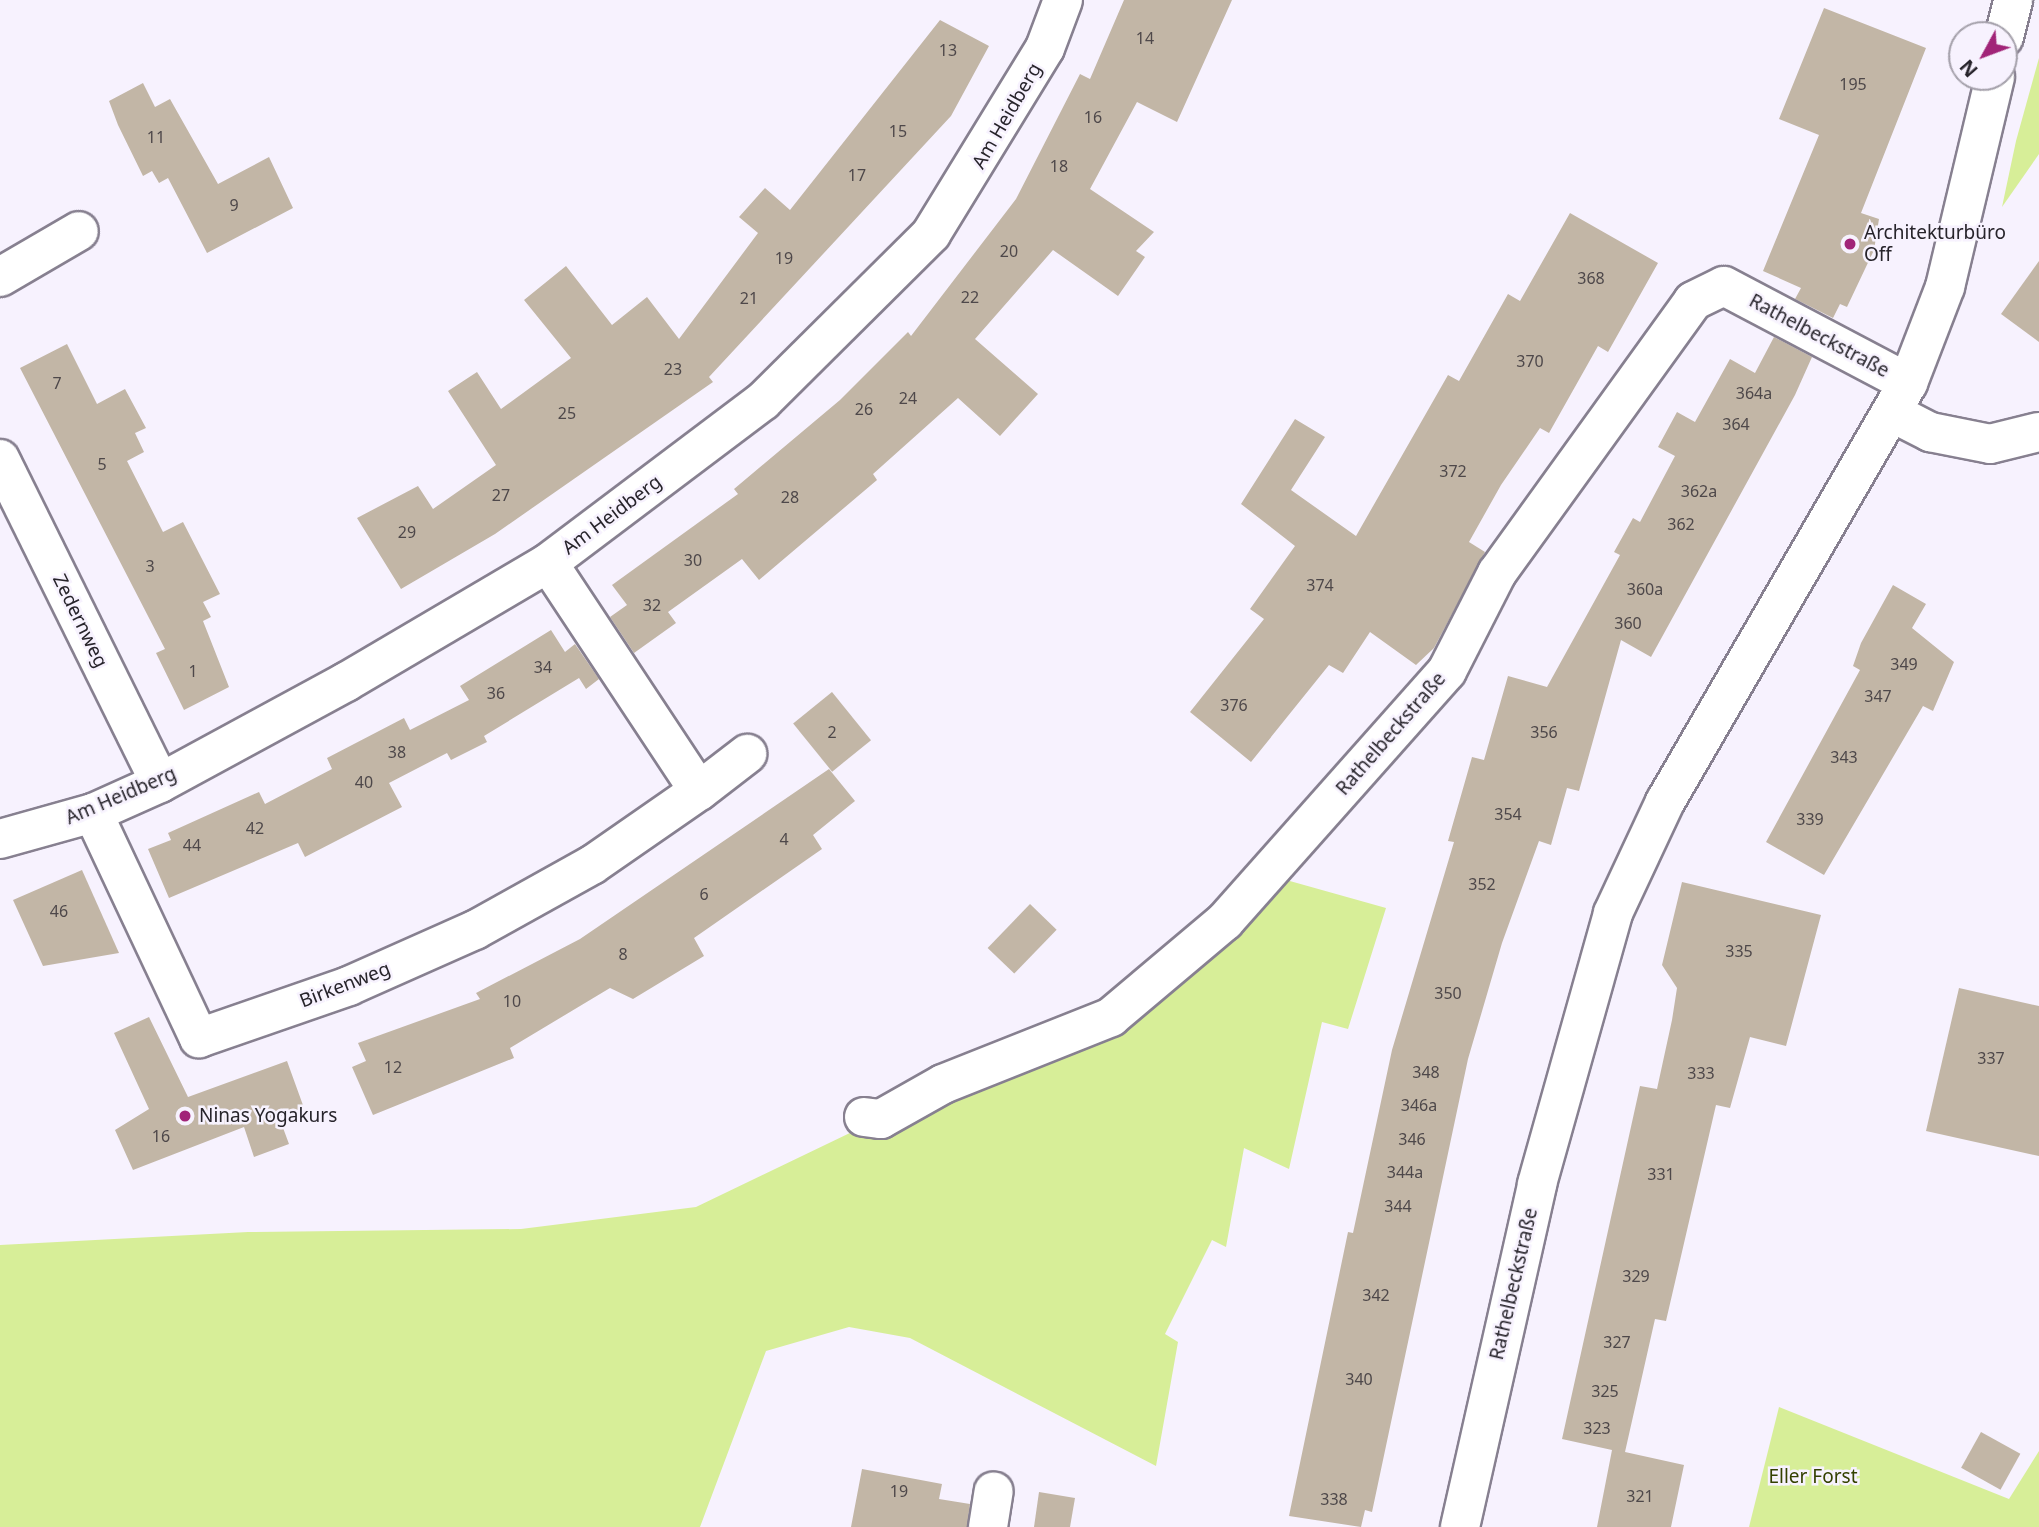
<!DOCTYPE html>
<meta charset="utf-8">
<style>
body{margin:0}
#map{position:relative;width:2039px;height:1527px;overflow:hidden;background:#f7f2fe;font-family:"Noto Sans",sans-serif}
div>[style]{position:absolute}
.green>*{inset:0;background:#d7ee98}
.building>*{inset:0;background:#c2b6a6;transform-origin:0 0}
.roads{filter:drop-shadow(2px 0 #878090) drop-shadow(-2px 0 #878090) drop-shadow(0 2px #878090) drop-shadow(0 -2px #878090)}
.minor>*{height:38px;margin:-19px;padding:0 19px;transform-origin:19px;border-radius:19px;background:#fff}
.dots>*{width:19px;height:19px;translate:-50% -50%;box-sizing:border-box;border:4px solid #f7f2fe;border-radius:50%}
span{translate:-50% -50%;white-space:nowrap;text-align:center;line-height:1.15;-webkit-text-stroke:5px #f7f2fe;paint-order:stroke}
.number-label{font-size:16px;color:#4e484a}
.number-label span{-webkit-text-stroke-width:0}
.street-label{font-size:19px;color:#27242b}
.poi-label{font-size:19px;color:#27242b}
.left{translate:0 -50%;text-align:left}
.park-label{font-size:19px;color:#344100}
.north{position:absolute;left:1948px;top:21px;width:70px;height:70px;box-sizing:border-box;background:#f7f2fe;border:2px solid #a4a0aa;border-radius:50%;rotate:229deg;font-size:19px;font-weight:700;line-height:28px;text-align:center;color:#27242b}
.north::after{content:'';display:block;margin:auto;width:24px;height:32px;background:#a12478;clip-path:polygon(50% 0,100% 100%,50% 72%,0 100%)}
</style>
<div id="map">
<div class="green">
<div style="clip-path:polygon(2039px 58px,2039px 154px,2002px 207px,2016px 141px)"></div>
<div style="clip-path:polygon(1272px 876px,1386px 908px,1348px 1029px,1322px 1022px,1289px 1169px,1244px 1148px,1226px 1247px,1212px 1240px,1165px 1334px,1178px 1342px,1156px 1466px,910px 1338px,849px 1327px,766px 1351px,700px 1527px,0 1527px,0 1245px,248px 1232px,521px 1229px,696px 1207px,958px 1081px,1114px 1020px)"></div>
<div style="clip-path:polygon(1779px 1407px,2009px 1499px,2039px 1451px,2039px 1527px,1749px 1527px)"></div>
</div>
<div class="building">
<div style="clip-path:polygon(1124px 0,1232px 0,1177px 122px,1137px 102px,1090px 189px,1154px 232px,1136px 251px,1145px 257px,1118px 296px,1053px 250px,975px 339px,1038px 394px,1000px 436px,958px 398px,873px 474px,877px 480px,759px 580px,742px 559px,668px 612px,676px 623px,634px 653px,610px 617px,627px 605px,612px 585px,738px 494px,734px 489px,840px 400px,908px 332px,911px 336px,1016px 199px,1080px 74px,1090px 79px)"></div>
<div style="clip-path:polygon(1824px 8px,1926px 48px,1861px 213px,1879px 219px,1874px 250px,1847px 307px,1840px 304px,1833px 318px,1795px 299px,1801px 288px,1763px 271px,1819px 135px,1779px 119px)"></div>
<div style="clip-path:polygon(940px 20px,989px 46px,951px 116px,709px 377px,713px 382px,495px 534px,401px 589px,357px 518px,418px 486px,433px 509px,496px 465px,448px 391px,477px 372px,501px 409px,571px 358px,524px 300px,566px 266px,612px 325px,647px 297px,679px 339px,758px 233px,739px 217px,765px 188px,790px 210px)"></div>
<div style="clip-path:polygon(143px 83px,155px 107px,170px 99px,218px 184px,269px 157px,293px 208px,207px 253px,168px 178px,159px 183px,152px 171px,143px 176px,118px 125px,109px 101px)"></div>
<div style="clip-path:polygon(1570px 213px,1658px 263px,1608px 352px,1598px 346px,1549px 433px,1540px 428px,1501px 485px,1469px 542px,1485px 552px,1434px 648px,1416px 665px,1370px 632px,1343px 673px,1329px 665px,1251px 762px,1190px 712px,1264px 619px,1250px 609px,1295px 546px,1241px 504px,1295px 419px,1325px 437px,1291px 490px,1356px 536px,1448px 375px,1459px 381px,1508px 294px,1520px 301px)"></div>
<div style="clip-path:polygon(2039px 261px,2039px 342px,2001px 314px)"></div>
<div style="clip-path:polygon(1774px 337px,1812px 357px,1795px 395px,1651px 657px,1621px 640px,1579px 791px,1567px 788px,1551px 845px,1539px 841px,1502px 943px,1468px 1059px,1372px 1512px,1365px 1510px,1361px 1527px,1289px 1516px,1348px 1232px,1353px 1233px,1392px 1050px,1454px 842px,1448px 841px,1472px 757px,1484px 760px,1508px 676px,1547px 687px,1620px 555px,1614px 552px,1633px 518px,1640px 522px,1675px 456px,1658px 447px,1677px 412px,1695px 422px,1730px 359px,1755px 373px)"></div>
<div style="clip-path:polygon(67px 344px,97px 404px,125px 389px,146px 428px,135px 433px,144px 452px,127px 461px,163px 532px,183px 522px,220px 594px,203px 602px,211px 617px,203px 621px,229px 687px,184px 710px,156px 653px,165px 649px,20px 368px)"></div>
<div style="clip-path:polygon(1893px 585px,1926px 604px,1912px 628px,1954px 662px,1933px 711px,1923px 706px,1824px 875px,1766px 842px,1860px 670px,1853px 666px,1861px 643px)"></div>
<div style="clip-path:polygon(551px 630px,565px 652px,575px 644px,599px 679px,586px 689px,579px 678px,484px 736px,487px 742px,451px 760px,447px 753px,389px 783px,402px 807px,305px 857px,298px 843px,169px 898px,148px 849px,171px 840px,168px 833px,259px 792px,265px 804px,332px 769px,327px 758px,404px 718px,410px 730px,469px 700px,460px 686px)"></div>
<div style="left:832px;top:692px;width:62px;height:50px;rotate:51deg"></div>
<div style="clip-path:polygon(829px 769px,855px 801px,813px 835px,822px 849px,694px 938px,704px 956px,633px 999px,610px 988px,510px 1048px,514px 1058px,373px 1115px,352px 1067px,366px 1061px,358px 1043px,480px 999px,476px 993px,580px 939px)"></div>
<div style="clip-path:polygon(82px 870px,119px 953px,43px 966px,13px 900px)"></div>
<div style="clip-path:polygon(1682px 882px,1821px 915px,1786px 1046px,1750px 1037px,1730px 1108px,1716px 1105px,1666px 1321px,1655px 1319px,1625px 1452px,1684px 1465px,1671px 1527px,1597px 1527px,1612px 1450px,1562px 1439px,1640px 1086px,1657px 1089px,1672px 1020px,1677px 988px,1662px 965px)"></div>
<div style="left:1030px;top:904px;width:37px;height:61px;rotate:44deg"></div>
<div style="clip-path:polygon(1959px 988px,2039px 1006px,2039px 1156px,1926px 1131px)"></div>
<div style="clip-path:polygon(149px 1017px,188px 1097px,287px 1061px,304px 1108px,279px 1117px,289px 1144px,254px 1157px,244px 1127px,133px 1170px,115px 1130px,149px 1109px,114px 1033px)"></div>
<div style="left:1981px;top:1432px;width:45px;height:41px;rotate:29deg"></div>
<div style="clip-path:polygon(862px 1469px,942px 1484px,939px 1499px,970px 1504px,967px 1527px,851px 1527px)"></div>
<div style="clip-path:polygon(1039px 1492px,1075px 1498px,1070px 1527px,1034px 1527px)"></div>
</div>
<div class="roads">
<div class="minor">
<div style="left:2004px;top:37px;width:38px;rotate:-76deg"></div>
<div style="left:0;top:277px;width:91px;rotate:-30.2deg"></div>
<div style="left:1893px;top:413px;width:42px;rotate:27.2deg"></div>
<div style="left:1930px;top:432px;width:61px;rotate:11.3deg"></div>
<div style="left:1990px;top:444px;width:50px;rotate:-13.8deg"></div>
<div style="left:0;top:459px;width:361px;rotate:63.7deg"></div>
<div style="left:699px;top:791px;width:61px;rotate:-37.6deg"></div>
<div style="left:93px;top:813px;width:249px;rotate:64.8deg"></div>
<div style="left:199px;top:1038px;width:159px;rotate:-19.1deg"></div>
<div style="left:349px;top:986px;width:138px;rotate:-24deg"></div>
<div style="left:475px;top:930px;width:134px;rotate:-29.1deg"></div>
<div style="left:592px;top:865px;width:130px;rotate:-34.7deg"></div>
<div style="left:699px;top:791px;width:273px;rotate:-123.5deg"></div>
<div style="left:0;top:839px;width:97px;rotate:-15.6deg"></div>
<div style="left:93px;top:813px;width:73px;rotate:-24.1deg"></div>
<div style="left:160px;top:783px;width:212px;rotate:-28.5deg"></div>
<div style="left:346px;top:682px;width:234px;rotate:-30.5deg"></div>
<div style="left:548px;top:563px;width:269px;rotate:-37deg"></div>
<div style="left:763px;top:401px;width:237px;rotate:-44.8deg"></div>
<div style="left:931px;top:234px;width:218px;rotate:-58.5deg"></div>
<div style="left:1045px;top:48px;width:51px;rotate:-69.4deg"></div>
<div style="left:864px;top:1117px;width:17px;rotate:7deg"></div>
<div style="left:881px;top:1119px;width:71px;rotate:-29.4deg"></div>
<div style="left:943px;top:1084px;width:181px;rotate:-21.7deg"></div>
<div style="left:1111px;top:1017px;width:149px;rotate:-40.1deg"></div>
<div style="left:1225px;top:921px;width:334px;rotate:-48.4deg"></div>
<div style="left:1447px;top:671px;width:110px;rotate:-63deg"></div>
<div style="left:1497px;top:573px;width:335px;rotate:-54.2deg"></div>
<div style="left:1693px;top:301px;width:34px;rotate:-26deg"></div>
<div style="left:1724px;top:286px;width:208px;rotate:27.8deg"></div>
<div style="left:988px;top:1527px;width:36px;rotate:-81deg"></div>
<div style="left:1460px;top:1527px;width:352px;rotate:-77.3deg"></div>
<div style="left:1537px;top:1184px;width:281px;rotate:-74.3deg"></div>
<div style="left:1613px;top:913px;width:123px;rotate:-64.9deg"></div>
<div style="left:1665px;top:802px;width:484px;rotate:-59.9deg"></div>
<div style="left:1908px;top:383px;width:103px;rotate:-68.9deg"></div>
<div style="left:1945px;top:287px;width:216px;rotate:-76.6deg"></div>
</div>
</div>
<div class="dots">
<div style="left:1850px;top:244px;background:#a12478"></div>
<div style="left:185px;top:1116px;background:#a12478"></div>
</div>
<div class="number-label">
<span style="left:1145px;top:38px">14</span>
<span style="left:948px;top:50px">13</span>
<span style="left:1853px;top:84px">195</span>
<span style="left:1093px;top:117px">16</span>
<span style="left:898px;top:131px">15</span>
<span style="left:156px;top:137px">11</span>
<span style="left:1059px;top:166px">18</span>
<span style="left:857px;top:175px">17</span>
<span style="left:234px;top:205px">9</span>
<span style="left:1009px;top:251px">20</span>
<span style="left:784px;top:258px">19</span>
<span style="left:1591px;top:278px">368</span>
<span style="left:970px;top:297px">22</span>
<span style="left:749px;top:298px">21</span>
<span style="left:1530px;top:361px">370</span>
<span style="left:673px;top:369px">23</span>
<span style="left:57px;top:383px">7</span>
<span style="left:1754px;top:393px">364a</span>
<span style="left:908px;top:398px">24</span>
<span style="left:864px;top:409px">26</span>
<span style="left:567px;top:413px">25</span>
<span style="left:1736px;top:424px">364</span>
<span style="left:102px;top:464px">5</span>
<span style="left:1453px;top:471px">372</span>
<span style="left:1699px;top:491px">362a</span>
<span style="left:501px;top:495px">27</span>
<span style="left:790px;top:497px">28</span>
<span style="left:1681px;top:524px">362</span>
<span style="left:407px;top:532px">29</span>
<span style="left:693px;top:560px">30</span>
<span style="left:150px;top:566px">3</span>
<span style="left:1320px;top:585px">374</span>
<span style="left:1645px;top:589px">360a</span>
<span style="left:652px;top:605px">32</span>
<span style="left:1628px;top:623px">360</span>
<span style="left:1904px;top:664px">349</span>
<span style="left:543px;top:667px">34</span>
<span style="left:193px;top:671px">1</span>
<span style="left:496px;top:693px">36</span>
<span style="left:1878px;top:696px">347</span>
<span style="left:1234px;top:705px">376</span>
<span style="left:832px;top:732px">2</span>
<span style="left:1544px;top:732px">356</span>
<span style="left:397px;top:752px">38</span>
<span style="left:1844px;top:757px">343</span>
<span style="left:364px;top:782px">40</span>
<span style="left:1508px;top:814px">354</span>
<span style="left:1810px;top:819px">339</span>
<span style="left:255px;top:828px">42</span>
<span style="left:784px;top:839px">4</span>
<span style="left:192px;top:845px">44</span>
<span style="left:1482px;top:884px">352</span>
<span style="left:704px;top:894px">6</span>
<span style="left:59px;top:911px">46</span>
<span style="left:1739px;top:951px">335</span>
<span style="left:623px;top:954px">8</span>
<span style="left:1448px;top:993px">350</span>
<span style="left:512px;top:1001px">10</span>
<span style="left:1991px;top:1058px">337</span>
<span style="left:393px;top:1067px">12</span>
<span style="left:1426px;top:1072px">348</span>
<span style="left:1701px;top:1073px">333</span>
<span style="left:1419px;top:1105px">346a</span>
<span style="left:161px;top:1136px">16</span>
<span style="left:1412px;top:1139px">346</span>
<span style="left:1405px;top:1172px">344a</span>
<span style="left:1661px;top:1174px">331</span>
<span style="left:1398px;top:1206px">344</span>
<span style="left:1636px;top:1276px">329</span>
<span style="left:1376px;top:1295px">342</span>
<span style="left:1617px;top:1342px">327</span>
<span style="left:1359px;top:1379px">340</span>
<span style="left:1605px;top:1391px">325</span>
<span style="left:1597px;top:1428px">323</span>
<span style="left:899px;top:1491px">19</span>
<span style="left:1640px;top:1496px">321</span>
<span style="left:1334px;top:1499px">338</span>
</div>
<div class="street-label">
<span style="left:1007px;top:116px;rotate:-60deg">Am Heidberg</span>
<span style="left:1819px;top:336px;rotate:28deg">Rathelbeckstraße</span>
<span style="left:612px;top:515px;rotate:-37deg">Am Heidberg</span>
<span style="left:80px;top:621px;rotate:64deg">Zedernweg</span>
<span style="left:1391px;top:734px;rotate:-49deg">Rathelbeckstraße</span>
<span style="left:121px;top:796px;rotate:-23deg">Am Heidberg</span>
<span style="left:345px;top:985px;rotate:-21deg">Birkenweg</span>
<span style="left:1514px;top:1284px;rotate:-77deg">Rathelbeckstraße</span>
</div>
<div class="poi-label">
<span class="left" style="left:1864px;top:244px">Architekturbüro<br>Off</span>
<span class="left" style="left:199px;top:1116px">Ninas Yogakurs</span>
</div>
<div class="park-label">
<span style="left:1813px;top:1477px">Eller Forst</span>
</div>
<div class="north">N</div>
</div>
